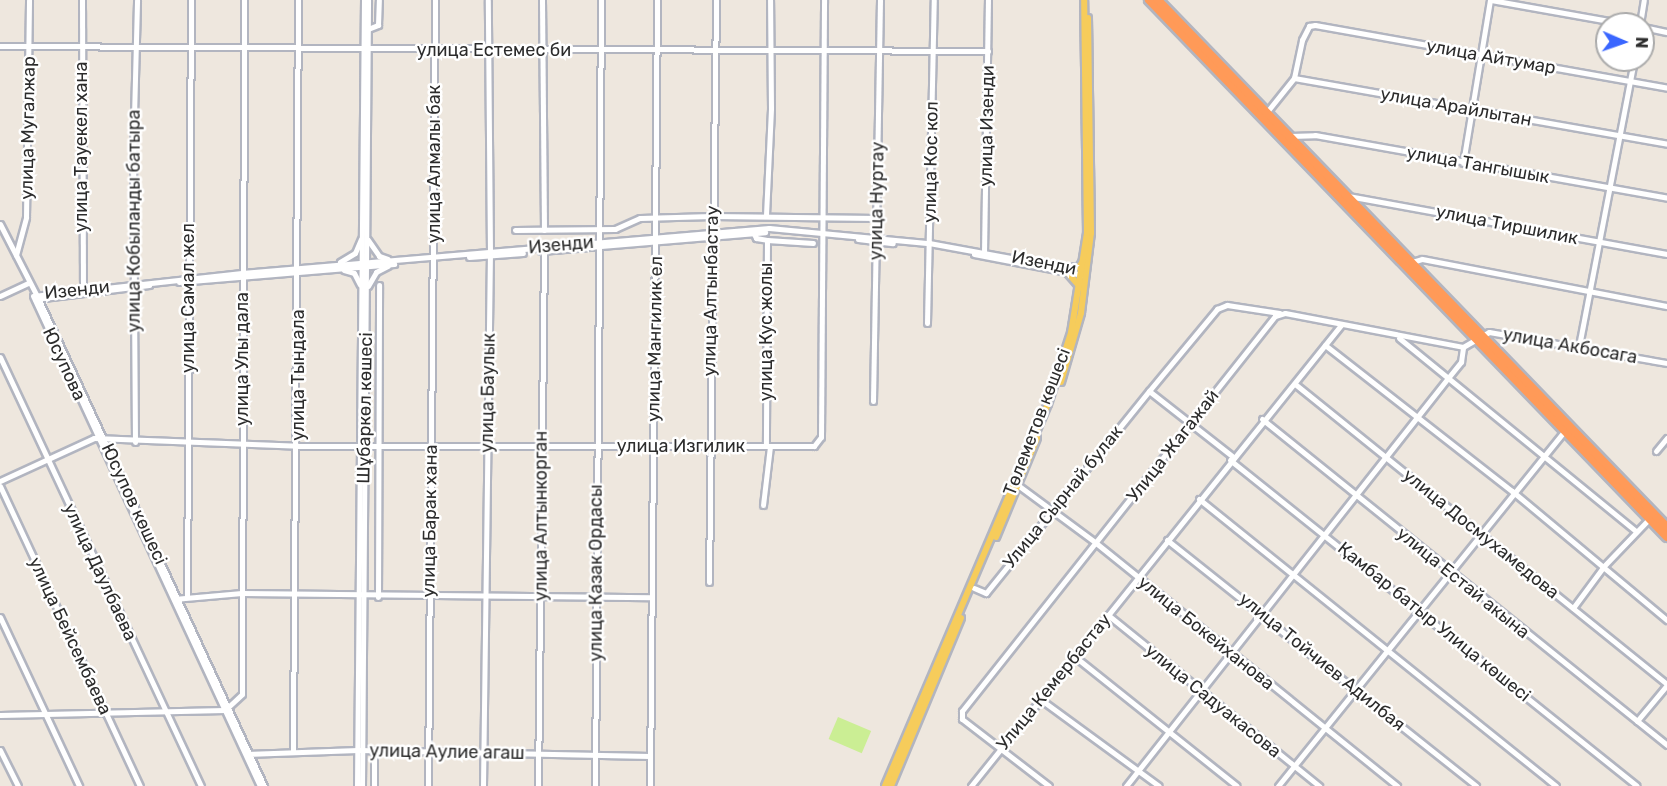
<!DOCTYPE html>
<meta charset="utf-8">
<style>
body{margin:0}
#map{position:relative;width:1667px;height:786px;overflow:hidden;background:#eee7de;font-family:Rubik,sans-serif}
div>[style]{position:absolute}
.pitch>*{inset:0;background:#cbee94;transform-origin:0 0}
.roads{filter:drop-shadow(2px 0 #b2b5c0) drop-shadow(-2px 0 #b2b5c0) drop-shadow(0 2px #b2b5c0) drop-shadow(0 -2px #b2b5c0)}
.minor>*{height:5px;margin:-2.5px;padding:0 2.5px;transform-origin:2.5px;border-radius:2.5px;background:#fff}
.major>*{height:6px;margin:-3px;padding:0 3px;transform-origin:3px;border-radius:3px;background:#f6cc5b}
.highway>*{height:8px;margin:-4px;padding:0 4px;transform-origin:4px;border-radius:4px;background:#ff9a58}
span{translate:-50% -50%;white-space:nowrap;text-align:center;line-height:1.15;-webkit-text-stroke:5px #fff;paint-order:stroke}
.street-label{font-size:18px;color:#2c2c2c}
.north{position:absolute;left:1595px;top:12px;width:60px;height:60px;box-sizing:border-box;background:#fff;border:2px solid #ababab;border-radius:50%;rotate:92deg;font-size:16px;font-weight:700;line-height:24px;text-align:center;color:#2c2c2c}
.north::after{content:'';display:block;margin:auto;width:21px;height:27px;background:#3a66ff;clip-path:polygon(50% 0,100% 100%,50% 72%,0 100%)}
</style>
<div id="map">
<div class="pitch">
<div style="left:838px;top:717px;width:36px;height:24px;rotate:23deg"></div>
</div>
<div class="roads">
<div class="minor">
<div style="left:82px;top:0;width:292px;rotate:89.8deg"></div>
<div style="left:542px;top:0;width:230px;rotate:89.5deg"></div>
<div style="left:1491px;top:0;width:137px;rotate:10.1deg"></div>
<div style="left:1640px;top:24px;width:24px;rotate:-81deg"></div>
<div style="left:1643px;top:27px;width:25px;rotate:12deg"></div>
<div style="left:368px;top:29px;width:11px;rotate:-22deg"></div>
<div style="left:378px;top:25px;width:25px;rotate:-88deg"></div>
<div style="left:0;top:46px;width:988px;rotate:0.29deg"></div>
<div style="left:1294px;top:78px;width:39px;rotate:-78deg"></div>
<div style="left:1302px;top:40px;width:16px;rotate:-63deg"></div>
<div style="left:1309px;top:26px;width:6px;rotate:-9deg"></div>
<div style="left:1315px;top:25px;width:358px;rotate:10.1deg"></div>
<div style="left:1266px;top:113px;width:45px;rotate:-51.3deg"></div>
<div style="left:1294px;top:78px;width:379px;rotate:10deg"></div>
<div style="left:1290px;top:136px;width:25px;rotate:-2deg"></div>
<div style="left:1315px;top:135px;width:358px;rotate:10.1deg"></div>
<div style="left:1463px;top:163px;width:165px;rotate:-80.6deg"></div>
<div style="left:1348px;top:196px;width:324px;rotate:10.3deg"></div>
<div style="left:766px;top:215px;width:107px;rotate:-87.3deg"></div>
<div style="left:771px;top:108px;width:108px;rotate:-90.5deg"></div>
<div style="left:0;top:224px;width:83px;rotate:62.8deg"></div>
<div style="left:38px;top:298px;width:538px;rotate:65.15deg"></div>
<div style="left:515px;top:230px;width:100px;rotate:-0.6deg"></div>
<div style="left:615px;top:229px;width:27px;rotate:-24deg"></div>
<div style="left:640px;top:218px;width:72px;rotate:-1.6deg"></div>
<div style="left:712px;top:216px;width:165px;rotate:0.7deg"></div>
<div style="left:752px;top:230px;width:9px;rotate:63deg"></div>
<div style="left:756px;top:238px;width:11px;rotate:10deg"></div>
<div style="left:767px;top:240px;width:206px;rotate:90.3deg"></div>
<div style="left:858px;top:239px;width:35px;rotate:7deg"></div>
<div style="left:368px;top:240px;width:19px;rotate:55deg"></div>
<div style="left:379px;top:256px;width:9px;rotate:18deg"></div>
<div style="left:767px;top:240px;width:46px;rotate:3.7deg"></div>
<div style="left:541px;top:251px;width:225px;rotate:-4.8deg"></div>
<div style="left:984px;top:253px;width:253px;rotate:-89.1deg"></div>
<div style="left:974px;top:254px;width:111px;rotate:10.9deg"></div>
<div style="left:16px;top:255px;width:39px;rotate:-75deg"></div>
<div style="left:26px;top:217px;width:217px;rotate:-89.2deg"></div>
<div style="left:469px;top:257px;width:54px;rotate:-4.2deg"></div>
<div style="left:340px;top:262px;width:17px;rotate:-31deg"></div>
<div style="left:355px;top:253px;width:15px;rotate:-67deg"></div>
<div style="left:1412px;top:262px;width:10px;rotate:-17deg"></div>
<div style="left:1422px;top:259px;width:249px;rotate:10.9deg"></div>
<div style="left:344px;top:270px;width:10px;rotate:17deg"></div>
<div style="left:354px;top:273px;width:13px;rotate:63deg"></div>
<div style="left:179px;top:282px;width:216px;rotate:-4.8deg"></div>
<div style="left:368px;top:286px;width:16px;rotate:-60deg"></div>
<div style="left:376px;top:272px;width:13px;rotate:-27deg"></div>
<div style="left:0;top:296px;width:31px;rotate:-25deg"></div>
<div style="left:33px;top:296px;width:210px;rotate:-6.3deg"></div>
<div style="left:242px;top:273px;width:529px;rotate:-4.88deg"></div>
<div style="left:769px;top:228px;width:161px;rotate:5.4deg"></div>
<div style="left:929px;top:243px;width:144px;rotate:10.4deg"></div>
<div style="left:34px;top:298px;width:538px;rotate:65.15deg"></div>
<div style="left:35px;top:299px;width:115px;rotate:-7deg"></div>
<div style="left:927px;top:323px;width:323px;rotate:-88.8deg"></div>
<div style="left:1399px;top:338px;width:306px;rotate:39.2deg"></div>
<div style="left:1325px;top:345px;width:237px;rotate:38deg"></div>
<div style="left:1512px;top:491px;width:202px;rotate:39.8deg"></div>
<div style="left:1579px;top:346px;width:291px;rotate:-79.1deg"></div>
<div style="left:0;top:357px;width:474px;rotate:64.9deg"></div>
<div style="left:1295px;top:384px;width:478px;rotate:38.9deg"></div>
<div style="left:873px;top:401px;width:401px;rotate:-89deg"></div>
<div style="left:1262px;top:419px;width:520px;rotate:38.83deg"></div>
<div style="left:135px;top:442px;width:287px;rotate:-90.4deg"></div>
<div style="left:133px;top:155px;width:155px;rotate:-88.5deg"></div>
<div style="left:1656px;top:451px;width:17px;rotate:-50deg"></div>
<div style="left:1232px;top:456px;width:105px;rotate:-141.9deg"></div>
<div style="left:1149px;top:391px;width:107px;rotate:-50.3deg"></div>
<div style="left:1217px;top:309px;width:11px;rotate:-22deg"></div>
<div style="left:1227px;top:305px;width:53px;rotate:8.7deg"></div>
<div style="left:1230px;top:460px;width:521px;rotate:38.69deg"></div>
<div style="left:0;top:481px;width:103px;rotate:-24.6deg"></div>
<div style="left:94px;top:438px;width:204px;rotate:2.2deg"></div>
<div style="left:298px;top:446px;width:516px"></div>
<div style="left:814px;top:446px;width:11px;rotate:-52deg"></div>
<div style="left:821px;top:437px;width:437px;rotate:-89.6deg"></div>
<div style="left:1015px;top:483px;width:101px;rotate:36.5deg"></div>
<div style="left:1096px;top:543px;width:387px;rotate:38.9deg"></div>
<div style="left:0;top:486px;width:331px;rotate:65deg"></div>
<div style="left:1199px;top:499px;width:458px;rotate:38.8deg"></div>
<div style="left:763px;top:505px;width:59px;rotate:-83.2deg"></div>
<div style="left:1167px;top:540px;width:395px;rotate:38.5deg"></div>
<div style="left:709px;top:582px;width:582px;rotate:-89.31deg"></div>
<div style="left:974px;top:588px;width:13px;rotate:23deg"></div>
<div style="left:986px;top:593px;width:260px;rotate:-51.1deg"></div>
<div style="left:187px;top:595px;width:595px;rotate:-89.61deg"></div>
<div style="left:378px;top:597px;width:312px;rotate:-89.8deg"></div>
<div style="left:174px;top:599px;width:68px;rotate:-5deg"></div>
<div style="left:242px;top:593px;width:410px;rotate:0.6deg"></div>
<div style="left:1573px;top:608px;width:52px;rotate:-53.6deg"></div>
<div style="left:1604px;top:566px;width:65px;rotate:-46.2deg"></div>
<div style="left:1108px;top:615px;width:272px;rotate:39deg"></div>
<div style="left:0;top:617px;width:187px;rotate:64.9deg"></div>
<div style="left:1074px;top:656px;width:208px;rotate:38.6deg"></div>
<div style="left:1040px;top:699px;width:147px;rotate:36.2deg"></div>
<div style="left:0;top:715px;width:225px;rotate:-1.3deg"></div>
<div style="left:225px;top:710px;width:23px;rotate:-43deg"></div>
<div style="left:242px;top:694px;width:694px;rotate:-89.83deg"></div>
<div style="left:1637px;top:721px;width:47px;rotate:-50.2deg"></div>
<div style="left:0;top:750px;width:40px;rotate:63.4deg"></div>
<div style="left:293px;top:750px;width:750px;rotate:-89.62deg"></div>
<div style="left:374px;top:750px;width:36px;rotate:90deg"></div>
<div style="left:246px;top:754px;width:112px;rotate:-2deg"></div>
<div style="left:358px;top:750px;width:292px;rotate:1.2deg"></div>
<div style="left:357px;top:786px;width:786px;rotate:-89.49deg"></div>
<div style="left:362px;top:786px;width:786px;rotate:-89.56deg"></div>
<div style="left:428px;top:786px;width:786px;rotate:-89.49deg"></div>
<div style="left:483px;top:786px;width:534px;rotate:-89.25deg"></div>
<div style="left:490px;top:252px;width:252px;rotate:-90.5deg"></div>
<div style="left:538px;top:786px;width:538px;rotate:-89.36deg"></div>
<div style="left:595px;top:786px;width:786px;rotate:-89.56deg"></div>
<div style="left:650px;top:786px;width:786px;rotate:-89.49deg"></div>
<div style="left:971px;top:786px;width:591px;rotate:-51.25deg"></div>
<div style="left:1049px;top:786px;width:110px;rotate:-142.4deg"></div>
<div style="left:962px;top:719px;width:8px;rotate:-90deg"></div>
<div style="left:962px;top:711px;width:504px;rotate:-51.61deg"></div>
<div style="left:1275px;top:316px;width:10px;rotate:-17deg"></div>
<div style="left:1285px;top:313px;width:181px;rotate:10.8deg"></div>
<div style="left:1126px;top:786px;width:520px;rotate:-51.72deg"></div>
<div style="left:1448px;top:378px;width:21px;rotate:-51deg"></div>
<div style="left:1461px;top:362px;width:15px;rotate:-82deg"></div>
<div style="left:1463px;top:347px;width:30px;rotate:-30deg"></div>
<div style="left:1489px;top:332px;width:181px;rotate:9.9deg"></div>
<div style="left:1278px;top:786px;width:456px;rotate:-51.1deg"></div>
</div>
<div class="major">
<div style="left:1069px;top:268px;width:10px;rotate:-6deg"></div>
<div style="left:1079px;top:267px;width:9px;rotate:-54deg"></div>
<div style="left:1067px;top:272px;width:20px;rotate:49deg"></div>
<div style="left:1061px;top:382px;width:72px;rotate:-73.8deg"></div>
<div style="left:1081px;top:313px;width:81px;rotate:-82.9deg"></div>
<div style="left:1091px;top:233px;width:215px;rotate:-90.8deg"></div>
<div style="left:996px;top:537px;width:107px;rotate:-67.5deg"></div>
<div style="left:885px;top:786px;width:415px;rotate:-66.9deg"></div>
<div style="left:1048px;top:404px;width:75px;rotate:-72.1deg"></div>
<div style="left:1071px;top:333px;width:101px;rotate:-80.9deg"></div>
<div style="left:1087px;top:233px;width:233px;rotate:-90.7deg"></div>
<div style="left:891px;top:786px;width:182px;rotate:-67.4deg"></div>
</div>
<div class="highway">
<div style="left:1149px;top:0;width:746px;rotate:46.03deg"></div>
<div style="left:1158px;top:0;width:733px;rotate:46deg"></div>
</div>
</div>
<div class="street-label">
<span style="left:494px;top:50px">улица Естемес би</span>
<span style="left:1491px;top:57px;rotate:10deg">улица Айтумар</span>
<span style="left:1456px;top:107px;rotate:10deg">улица Арайлытан</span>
<span style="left:987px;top:126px;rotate:-89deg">улица Изенди</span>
<span style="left:28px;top:128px;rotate:-89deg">улица Мугалжар</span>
<span style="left:81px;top:147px;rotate:-90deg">улица Тауекел хана</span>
<span style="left:931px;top:162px;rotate:-89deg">улица Кос кол</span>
<span style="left:434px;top:164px;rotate:-90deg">улица Алмалы бак</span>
<span style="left:1478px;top:165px;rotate:10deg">улица Тангышык</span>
<span style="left:877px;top:201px;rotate:-89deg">улица Нуртау</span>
<span style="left:134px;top:221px;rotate:-90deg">улица Кобыланды батыра</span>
<span style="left:1507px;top:225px;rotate:11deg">улица Тиршилик</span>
<span style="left:561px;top:245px;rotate:-5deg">Изенди</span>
<span style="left:1044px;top:263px;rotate:11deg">Изенди</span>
<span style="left:77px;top:290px;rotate:-6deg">Изенди</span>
<span style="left:711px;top:291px;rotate:-89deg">улица Алтынбастау</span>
<span style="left:188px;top:298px;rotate:-90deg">улица Самал жел</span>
<span style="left:766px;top:332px;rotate:-90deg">улица Кус жолы</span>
<span style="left:655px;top:339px;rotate:-89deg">улица Мангилик ел</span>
<span style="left:1570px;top:346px;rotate:10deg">улица Акбосага</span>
<span style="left:242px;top:359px;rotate:-90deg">улица Улы дала</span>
<span style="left:64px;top:364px;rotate:65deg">Юсупова</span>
<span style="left:298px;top:375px;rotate:-90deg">улица Тындала</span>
<span style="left:488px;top:393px;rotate:-89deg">улица Баулык</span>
<span style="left:365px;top:408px;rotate:-89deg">Шұбаркөл көшесі</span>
<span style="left:1037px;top:422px;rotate:-69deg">Төлеметов көшесі</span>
<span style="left:681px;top:446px">улица Изгилик</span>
<span style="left:1173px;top:446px;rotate:-52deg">Улица Жагажай</span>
<span style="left:1063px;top:497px;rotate:-51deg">Улица Сырнай булак</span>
<span style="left:134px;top:504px;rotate:65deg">Юсупов көшесі</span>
<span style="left:541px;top:516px;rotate:-90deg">улица Алтынкорган</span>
<span style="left:430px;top:521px;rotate:-89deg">улица Барак хана</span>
<span style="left:1481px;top:534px;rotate:39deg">улица Досмухамедова</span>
<span style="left:100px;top:572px;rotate:65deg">улица Даулбаева</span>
<span style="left:596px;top:573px;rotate:-90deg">улица Казак Ордасы</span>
<span style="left:1463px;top:583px;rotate:39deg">улица Естай акына</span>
<span style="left:1434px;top:622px;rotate:39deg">Қамбар батыр Улица көшесі</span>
<span style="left:1206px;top:633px;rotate:39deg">улица Бокейханова</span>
<span style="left:70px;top:636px;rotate:65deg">улица Бейсембаева</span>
<span style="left:1322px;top:662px;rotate:39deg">улица Тойчиев Адилбая</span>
<span style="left:1054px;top:682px;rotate:-51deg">Улица Кемербастау</span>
<span style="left:1213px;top:701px;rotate:39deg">улица Садуакасова</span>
<span style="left:447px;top:752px;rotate:1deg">улица Аулие агаш</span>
</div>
<div class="north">N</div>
</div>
